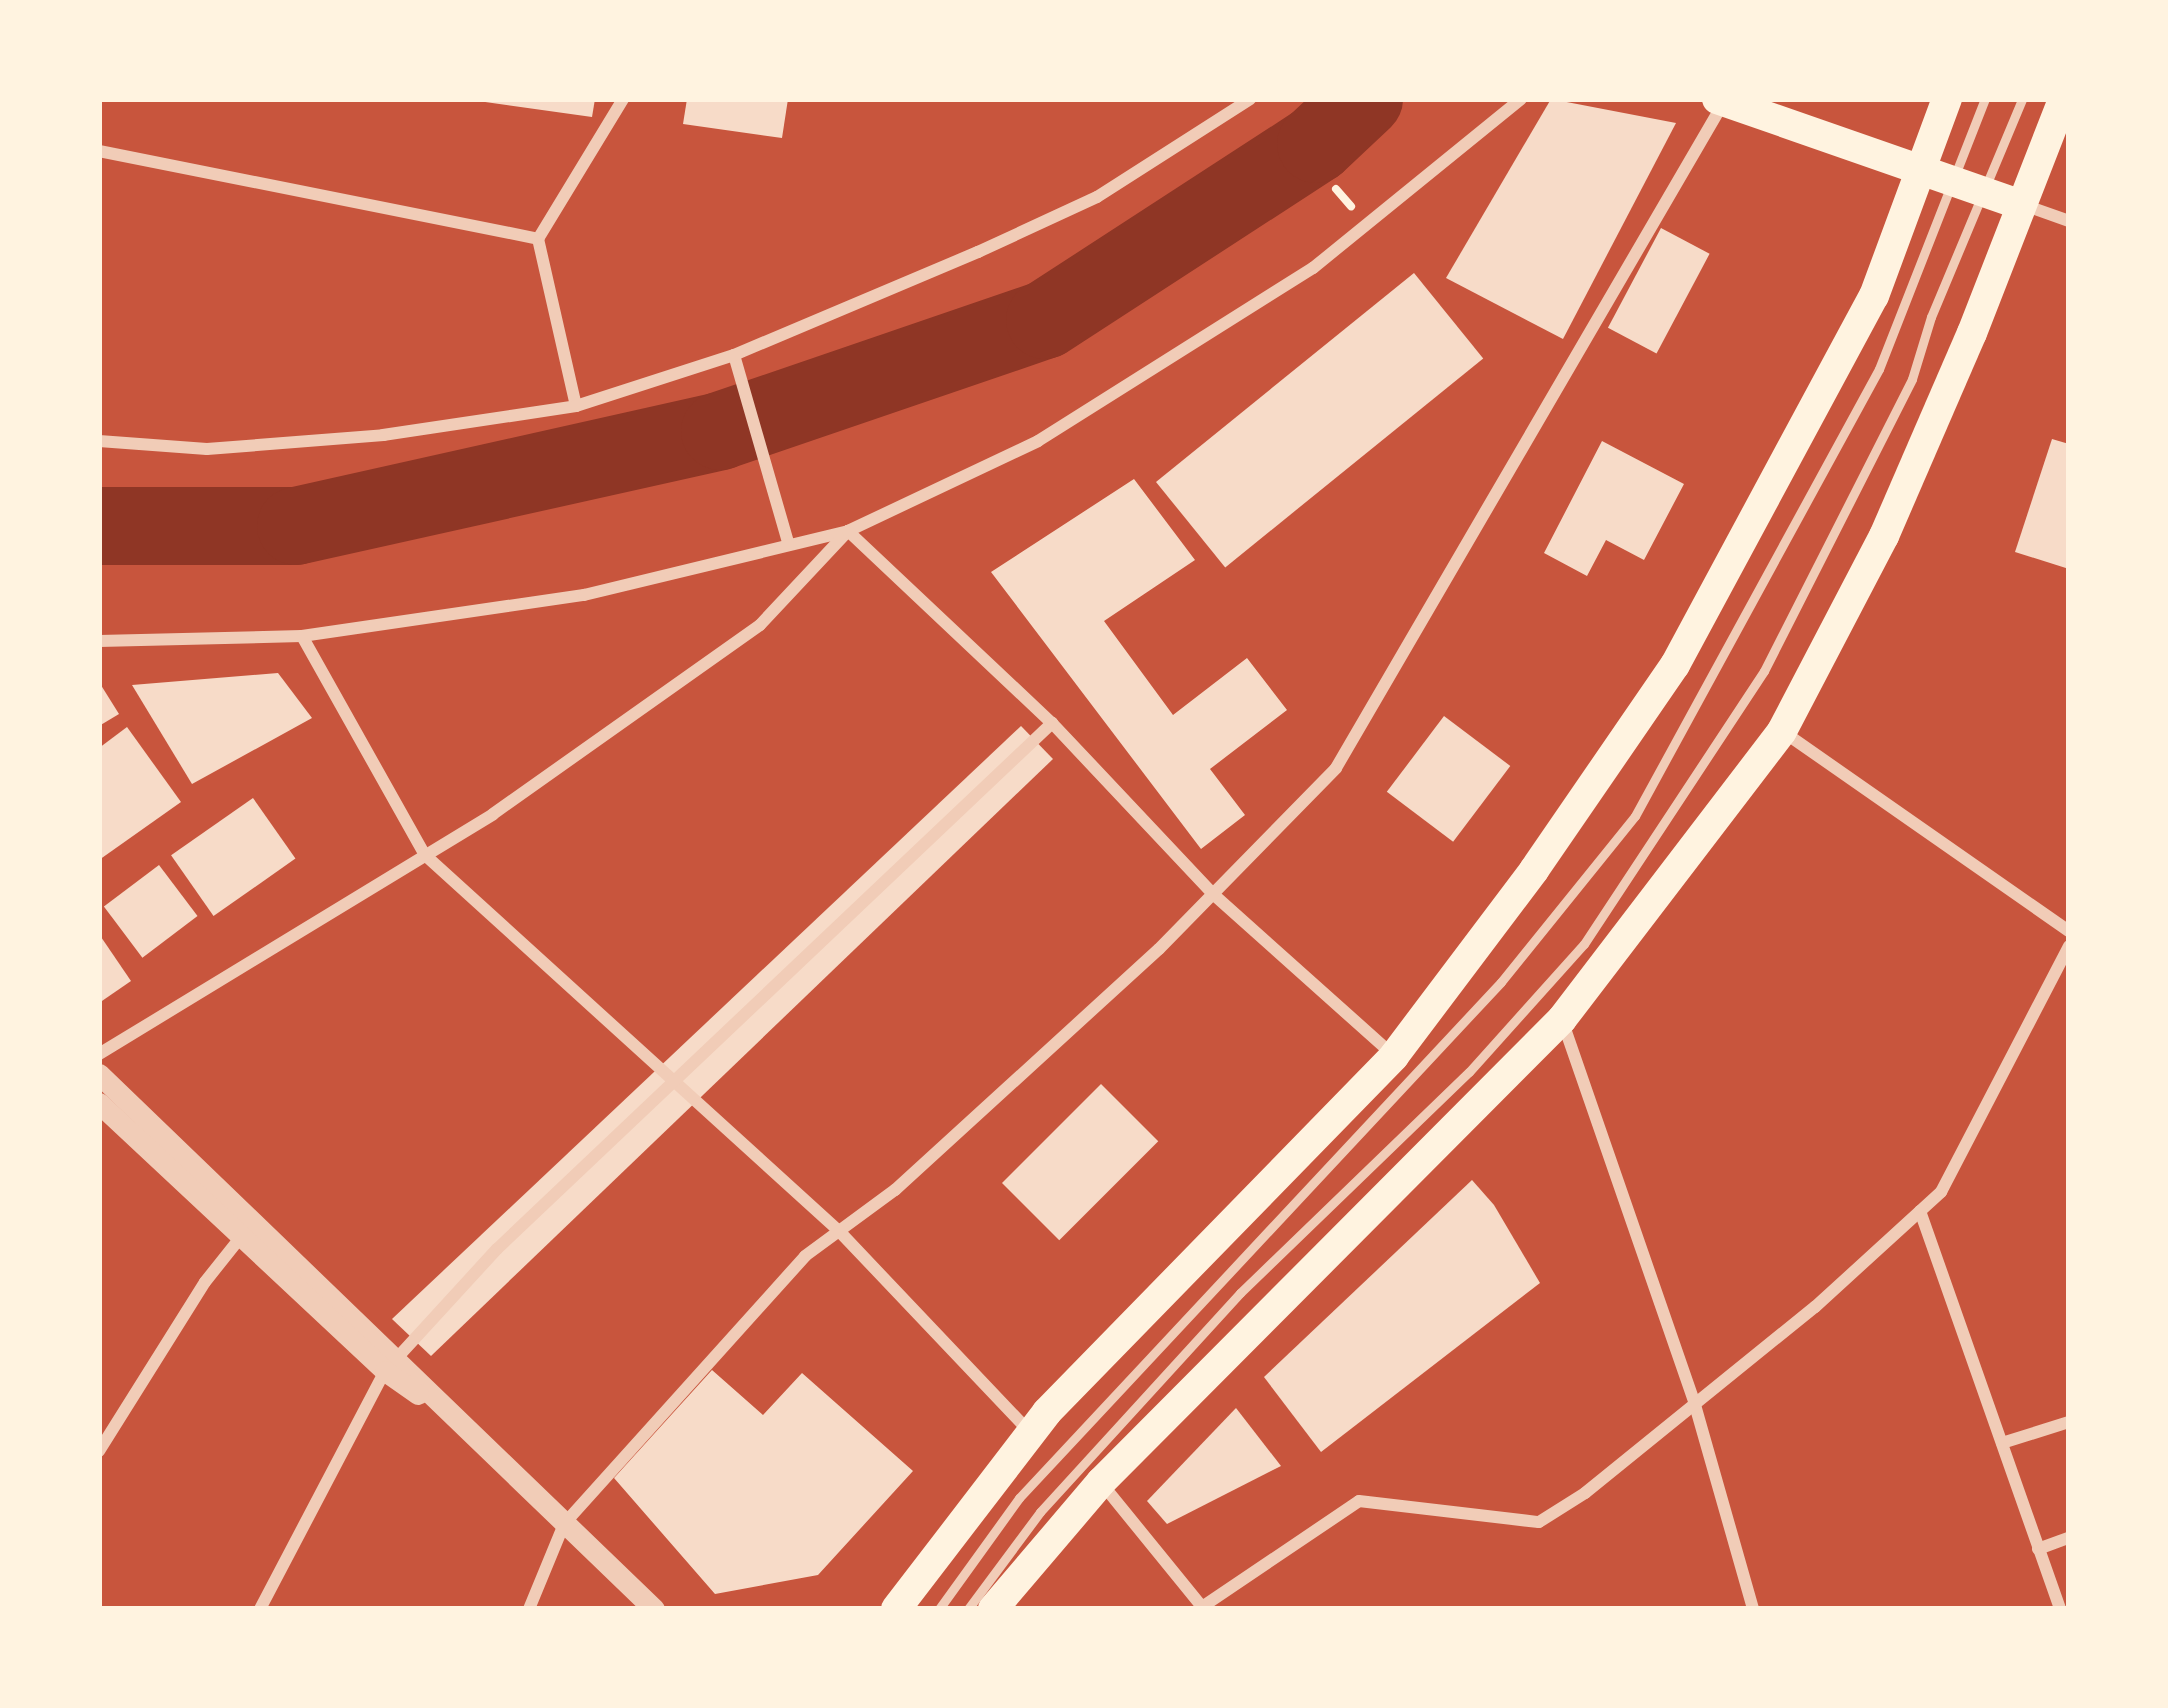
<!DOCTYPE html>
<style>
body{margin:0}
#map{position:relative;width:2168px;height:1708px;overflow:hidden;background:#c8553d;font-family:"Open Sans",sans-serif}
div>[style]{position:absolute}
.river>*{height:78px;margin:-39px;padding:0 39px;transform-origin:39px;border-radius:39px;background:#8f3625}
.building>*{inset:0;background:#f7dbc8;transform-origin:0 0}
.path>*{height:8px;margin:-4px;padding:0 4px;transform-origin:4px;border-radius:4px;background:#fff3e0}
.service>*{height:9px;margin:-4.5px;padding:0 4.5px;transform-origin:4.5px;border-radius:4.5px;background:#f1ccb7}
.minor>*{height:12px;margin:-6px;padding:0 6px;transform-origin:6px;border-radius:6px;background:#f1ccb7}
.tertiary>*{height:21px;margin:-10.5px;padding:0 10.5px;transform-origin:10.5px;border-radius:10.5px;background:#f1ccb7}
.primary>*{height:30px;margin:-15px;padding:0 15px;transform-origin:15px;border-radius:15px;background:#fff3e0}
span{translate:-50% -50%;white-space:nowrap;text-align:center;line-height:1.15;-webkit-text-stroke:9px #fff3e0;paint-order:stroke}
.frame{position:absolute;inset:0;border:102px solid #fff3e0;pointer-events:none}
</style>
<div id="map">
<div class="river">
<div style="left:99px;top:526px;width:197px"></div>
<div style="left:296px;top:526px;width:435px;rotate:-12.6deg"></div>
<div style="left:720px;top:431px;width:343px;rotate:-18.9deg"></div>
<div style="left:1045px;top:320px;width:323px;rotate:-33deg"></div>
<div style="left:1316px;top:144px;width:66px;rotate:-43.2deg"></div>
</div>
<div class="building">
<div style="clip-path:polygon(464px 99px,595px 99px,592px 117px)"></div>
<div style="clip-path:polygon(687px 99px,788px 99px,782px 138px,683px 124px)"></div>
<div style="clip-path:polygon(1551px 99px,1676px 123px,1563px 339px,1446px 278px)"></div>
<div style="left:1661px;top:228px;width:55px;height:113px;rotate:28deg"></div>
<div style="left:1414px;top:273px;width:110px;height:332px;rotate:51deg"></div>
<div style="clip-path:polygon(2052px 439px,2069px 444px,2069px 569px,2015px 552px)"></div>
<div style="clip-path:polygon(1602px 441px,1684px 484px,1644px 560px,1606px 540px,1587px 576px,1544px 553px)"></div>
<div style="clip-path:polygon(1134px 479px,1195px 560px,1104px 621px,1173px 715px,1247px 658px,1287px 710px,1210px 769px,1245px 815px,1201px 849px,991px 572px)"></div>
<div style="clip-path:polygon(278px 673px,312px 718px,192px 784px,132px 685px)"></div>
<div style="clip-path:polygon(99px 682px,119px 714px,99px 726px)"></div>
<div style="left:1444px;top:716px;width:83px;height:95px;rotate:37deg"></div>
<div style="clip-path:polygon(1021px 726px,1053px 759px,431px 1356px,392px 1319px)"></div>
<div style="clip-path:polygon(127px 727px,181px 802px,99px 860px,99px 748px)"></div>
<div style="left:253px;top:798px;width:74px;height:100px;rotate:55deg"></div>
<div style="left:159px;top:865px;width:64px;height:69px;rotate:53deg"></div>
<div style="clip-path:polygon(99px 934px,131px 981px,99px 1003px)"></div>
<div style="left:1101px;top:1084px;width:81px;height:140px;rotate:45deg"></div>
<div style="clip-path:polygon(1472px 1180px,1494px 1205px,1540px 1283px,1321px 1452px,1264px 1377px)"></div>
<div style="clip-path:polygon(712px 1370px,763px 1415px,802px 1373px,913px 1471px,818px 1575px,715px 1594px,614px 1478px)"></div>
<div style="clip-path:polygon(1236px 1408px,1281px 1466px,1167px 1524px,1147px 1501px)"></div>
</div>
<div class="path">
<div style="left:1336px;top:189px;width:23px;rotate:49deg"></div>
</div>
<div class="service">
<div style="left:939px;top:1609px;width:137px;rotate:-54.2deg"></div>
<div style="left:1019px;top:1498px;width:706px;rotate:-46.95deg"></div>
<div style="left:1501px;top:982px;width:213px;rotate:-51.1deg"></div>
<div style="left:1635px;top:816px;width:509px;rotate:-61.37deg"></div>
<div style="left:1879px;top:369px;width:290px;rotate:-68.6deg"></div>
<div style="left:968px;top:1609px;width:121px;rotate:-53.4deg"></div>
<div style="left:1040px;top:1512px;width:297px;rotate:-47.6deg"></div>
<div style="left:1240px;top:1293px;width:318px;rotate:-44deg"></div>
<div style="left:1469px;top:1072px;width:172px;rotate:-48.1deg"></div>
<div style="left:1584px;top:944px;width:327px;rotate:-56.6deg"></div>
<div style="left:1764px;top:671px;width:327px;rotate:-63.1deg"></div>
<div style="left:1912px;top:379px;width:65px;rotate:-73deg"></div>
<div style="left:1931px;top:317px;width:236px;rotate:-67.3deg"></div>
</div>
<div class="minor">
<div style="left:99px;top:151px;width:448px;rotate:11.3deg"></div>
<div style="left:2021px;top:204px;width:51px;rotate:19.5deg"></div>
<div style="left:734px;top:355px;width:195px;rotate:73.9deg"></div>
<div style="left:576px;top:406px;width:171px;rotate:-102.8deg"></div>
<div style="left:538px;top:239px;width:164px;rotate:-58.7deg"></div>
<div style="left:99px;top:441px;width:108px;rotate:4.2deg"></div>
<div style="left:207px;top:449px;width:177px;rotate:-4.5deg"></div>
<div style="left:383px;top:435px;width:195px;rotate:-8.5deg"></div>
<div style="left:576px;top:406px;width:166px;rotate:-17.9deg"></div>
<div style="left:734px;top:355px;width:265px;rotate:-22.9deg"></div>
<div style="left:978px;top:252px;width:131px;rotate:-24.8deg"></div>
<div style="left:1097px;top:197px;width:182px;rotate:-32.6deg"></div>
<div style="left:302px;top:636px;width:251px;rotate:60.7deg"></div>
<div style="left:425px;top:855px;width:559px;rotate:42.25deg"></div>
<div style="left:839px;top:1231px;width:277px;rotate:46.5deg"></div>
<div style="left:99px;top:641px;width:203px;rotate:-1.4deg"></div>
<div style="left:302px;top:636px;width:285px;rotate:-8.3deg"></div>
<div style="left:584px;top:595px;width:272px;rotate:-13.6deg"></div>
<div style="left:848px;top:531px;width:210px;rotate:-25.3deg"></div>
<div style="left:1038px;top:441px;width:325px;rotate:-32.2deg"></div>
<div style="left:1313px;top:268px;width:268px;rotate:-39.1deg"></div>
<div style="left:1785px;top:733px;width:346px;rotate:34.9deg"></div>
<div style="left:1562px;top:1020px;width:407px;rotate:70.9deg"></div>
<div style="left:1695px;top:1405px;width:212px;rotate:74.1deg"></div>
<div style="left:99px;top:1054px;width:461px;rotate:-31.3deg"></div>
<div style="left:493px;top:814px;width:327px;rotate:-35.3deg"></div>
<div style="left:760px;top:625px;width:129px;rotate:-46.9deg"></div>
<div style="left:848px;top:531px;width:280px;rotate:43.3deg"></div>
<div style="left:1052px;top:723px;width:235px;rotate:46.7deg"></div>
<div style="left:1213px;top:894px;width:241px;rotate:41.8deg"></div>
<div style="left:1920px;top:1211px;width:422px;rotate:70.6deg"></div>
<div style="left:397px;top:1358px;width:148px;rotate:-47.5deg"></div>
<div style="left:497px;top:1249px;width:765px;rotate:-43.46deg"></div>
<div style="left:2002px;top:1443px;width:70px;rotate:-17.4deg"></div>
<div style="left:99px;top:1451px;width:199px;rotate:-57.9deg"></div>
<div style="left:205px;top:1282px;width:56px;rotate:-51.5deg"></div>
<div style="left:1103px;top:1485px;width:157px;rotate:50.9deg"></div>
<div style="left:1202px;top:1607px;width:189px;rotate:-34deg"></div>
<div style="left:1359px;top:1501px;width:181px;rotate:6.7deg"></div>
<div style="left:1539px;top:1522px;width:54px;rotate:-32.2deg"></div>
<div style="left:1585px;top:1493px;width:296px;rotate:-39deg"></div>
<div style="left:1815px;top:1307px;width:171px;rotate:-42.4deg"></div>
<div style="left:1941px;top:1192px;width:277px;rotate:-62.5deg"></div>
<div style="left:2038px;top:1549px;width:33px;rotate:-20deg"></div>
<div style="left:260px;top:1609px;width:269px;rotate:-62.3deg"></div>
<div style="left:529px;top:1609px;width:92px;rotate:-67.6deg"></div>
<div style="left:564px;top:1524px;width:360px;rotate:-48deg"></div>
<div style="left:805px;top:1256px;width:112px;rotate:-36.3deg"></div>
<div style="left:895px;top:1190px;width:357px;rotate:-42.4deg"></div>
<div style="left:1159px;top:949px;width:253px;rotate:-45.6deg"></div>
<div style="left:1336px;top:768px;width:771px;rotate:-59.78deg"></div>
</div>
<div class="tertiary">
<div style="left:99px;top:1074px;width:771px;rotate:43.95deg"></div>
<div style="left:99px;top:1103px;width:392px;rotate:43.1deg"></div>
<div style="left:385px;top:1371px;width:40px;rotate:34.9deg"></div>
</div>
<div class="primary">
<div style="left:1717px;top:99px;width:320px;rotate:19.2deg"></div>
<div style="left:896px;top:1609px;width:248px;rotate:-52.5deg"></div>
<div style="left:1047px;top:1412px;width:497px;rotate:-45.7deg"></div>
<div style="left:1394px;top:1056px;width:233px;rotate:-53deg"></div>
<div style="left:1534px;top:870px;width:249px;rotate:-55.5deg"></div>
<div style="left:1675px;top:665px;width:419px;rotate:-61.7deg"></div>
<div style="left:1874px;top:296px;width:210px;rotate:-69.7deg"></div>
<div style="left:993px;top:1609px;width:167px;rotate:-49.6deg"></div>
<div style="left:1101px;top:1482px;width:653px;rotate:-45.12deg"></div>
<div style="left:1562px;top:1019px;width:362px;rotate:-52.6deg"></div>
<div style="left:1782px;top:731px;width:220px;rotate:-62.4deg"></div>
<div style="left:1884px;top:536px;width:221px;rotate:-66.6deg"></div>
<div style="left:1972px;top:333px;width:251px;rotate:-68.7deg"></div>
</div>
<div class="frame"></div>
</div>
